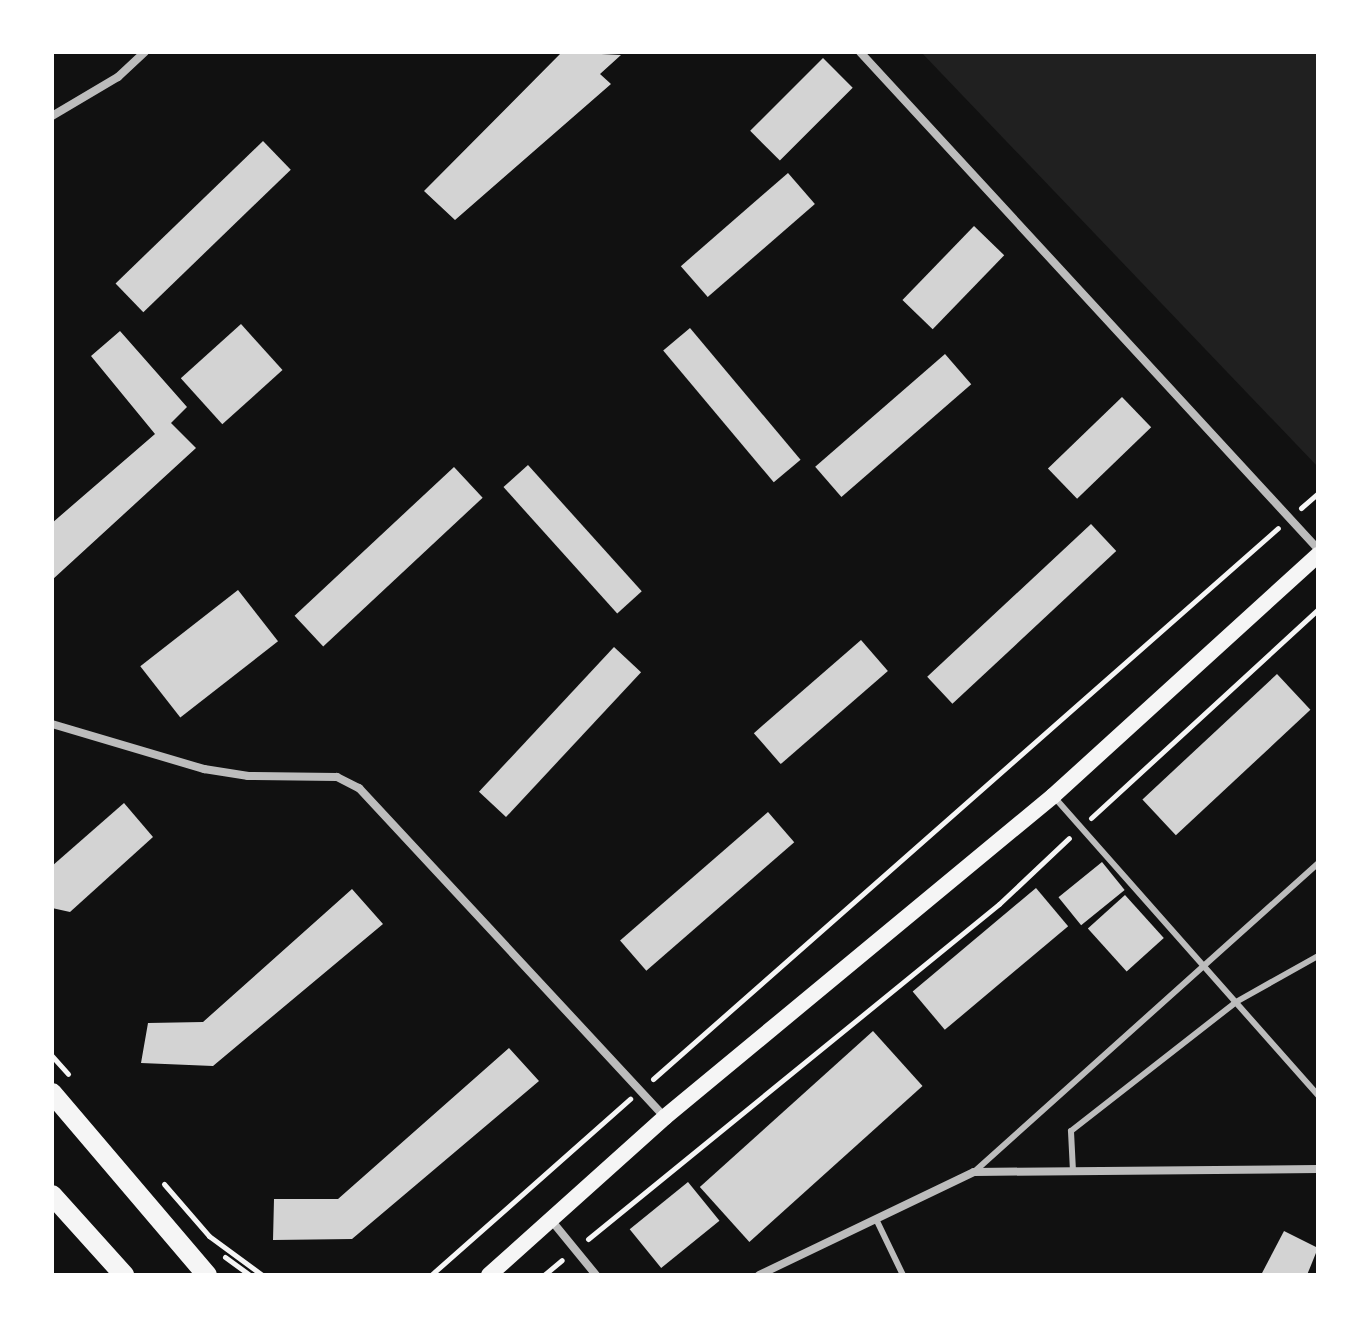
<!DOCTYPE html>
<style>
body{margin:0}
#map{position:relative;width:1370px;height:1327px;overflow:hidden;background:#111;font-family:"Roboto Condensed",sans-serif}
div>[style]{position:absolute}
.green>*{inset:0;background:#202020}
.building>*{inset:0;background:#d3d3d3;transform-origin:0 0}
.path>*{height:5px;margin:-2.5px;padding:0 2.5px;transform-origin:2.5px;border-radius:2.5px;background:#f5f5f5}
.service>*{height:6px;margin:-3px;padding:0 3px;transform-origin:3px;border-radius:3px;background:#bcbcbc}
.minor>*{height:8px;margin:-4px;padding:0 4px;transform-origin:4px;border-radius:4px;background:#bcbcbc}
.secondary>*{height:16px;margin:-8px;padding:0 8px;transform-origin:8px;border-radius:8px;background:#f5f5f5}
.primary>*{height:20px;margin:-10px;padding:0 10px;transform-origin:10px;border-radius:10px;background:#f5f5f5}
span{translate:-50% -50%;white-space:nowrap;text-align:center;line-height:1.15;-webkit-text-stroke:6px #fff;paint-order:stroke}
.frame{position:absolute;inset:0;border:54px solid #fff;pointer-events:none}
</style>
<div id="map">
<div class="green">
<div style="clip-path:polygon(921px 52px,1318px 52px,1318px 467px)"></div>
</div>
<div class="building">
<div style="clip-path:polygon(562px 52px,621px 55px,600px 74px,611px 84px,455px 220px,424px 191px)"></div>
<div style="left:823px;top:58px;width:42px;height:103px;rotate:45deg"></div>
<div style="left:263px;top:141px;width:40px;height:205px;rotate:46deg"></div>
<div style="left:788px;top:173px;width:41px;height:142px;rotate:49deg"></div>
<div style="left:974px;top:226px;width:42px;height:103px;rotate:44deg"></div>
<div style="left:241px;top:324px;width:62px;height:81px;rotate:48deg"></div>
<div style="left:690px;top:328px;width:172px;height:35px;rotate:50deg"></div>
<div style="clip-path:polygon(120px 331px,187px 407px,171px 423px,196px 448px,52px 580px,52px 523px,155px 434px,91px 356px)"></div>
<div style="left:945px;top:354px;width:40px;height:172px;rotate:49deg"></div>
<div style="left:1122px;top:397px;width:42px;height:103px;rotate:46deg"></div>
<div style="left:528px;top:465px;width:170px;height:33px;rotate:48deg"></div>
<div style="left:454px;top:467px;width:42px;height:218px;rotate:47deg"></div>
<div style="left:1091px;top:524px;width:37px;height:224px;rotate:47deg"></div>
<div style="left:238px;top:590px;width:65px;height:124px;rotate:52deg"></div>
<div style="left:861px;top:640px;width:41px;height:142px;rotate:49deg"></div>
<div style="left:614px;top:647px;width:37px;height:198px;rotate:43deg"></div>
<div style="left:1277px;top:674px;width:49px;height:184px;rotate:47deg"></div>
<div style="clip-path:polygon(124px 803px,153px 837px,70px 912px,52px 908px,52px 866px)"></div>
<div style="left:768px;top:812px;width:40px;height:196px;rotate:49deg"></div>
<div style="left:1102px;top:862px;width:36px;height:56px;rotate:51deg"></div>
<div style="left:1036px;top:888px;width:50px;height:161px;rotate:50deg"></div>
<div style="clip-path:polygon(352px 889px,383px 924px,213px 1066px,141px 1063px,148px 1023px,203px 1022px)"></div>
<div style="left:1125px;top:895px;width:58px;height:50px;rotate:48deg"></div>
<div style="left:873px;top:1031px;width:74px;height:233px;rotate:48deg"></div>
<div style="clip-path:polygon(509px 1048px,539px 1081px,352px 1239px,273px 1240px,274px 1199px,338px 1199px)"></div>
<div style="left:688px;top:1182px;width:50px;height:75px;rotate:51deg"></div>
<div style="clip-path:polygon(1284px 1231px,1318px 1248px,1307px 1275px,1261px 1275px)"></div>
</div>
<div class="path">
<div style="left:1301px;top:508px;width:23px;rotate:-41deg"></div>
<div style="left:1091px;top:818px;width:309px;rotate:-42.6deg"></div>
<div style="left:52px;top:1056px;width:24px;rotate:48deg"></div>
<div style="left:653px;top:1079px;width:833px;rotate:-41.4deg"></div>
<div style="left:164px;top:1184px;width:69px;rotate:49.1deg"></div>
<div style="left:209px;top:1236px;width:66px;rotate:36.3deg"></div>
<div style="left:588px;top:1239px;width:530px;rotate:-39.18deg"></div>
<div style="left:999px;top:904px;width:96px;rotate:-43.3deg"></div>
<div style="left:225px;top:1257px;width:31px;rotate:36deg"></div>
<div style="left:431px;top:1275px;width:266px;rotate:-41.5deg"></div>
<div style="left:544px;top:1275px;width:23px;rotate:-40deg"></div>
</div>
<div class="service">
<div style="left:1055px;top:798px;width:397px;rotate:48.5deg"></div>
<div style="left:1073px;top:1171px;width:40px;rotate:-92.9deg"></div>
<div style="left:1071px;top:1131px;width:209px;rotate:-38deg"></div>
<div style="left:1236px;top:1002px;width:94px;rotate:-29.3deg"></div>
<div style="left:974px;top:1172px;width:462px;rotate:-41.9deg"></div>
<div style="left:876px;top:1219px;width:62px;rotate:64.3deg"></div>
</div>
<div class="minor">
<div style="left:860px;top:52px;width:676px;rotate:47.34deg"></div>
<div style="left:52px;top:116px;width:77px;rotate:-30.6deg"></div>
<div style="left:118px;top:77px;width:37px;rotate:-43deg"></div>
<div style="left:52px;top:724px;width:159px;rotate:16.5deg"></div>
<div style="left:204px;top:769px;width:45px;rotate:9deg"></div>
<div style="left:248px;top:776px;width:89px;rotate:0.6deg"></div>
<div style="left:337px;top:777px;width:25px;rotate:27deg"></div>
<div style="left:359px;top:788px;width:449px;rotate:47.1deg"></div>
<div style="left:551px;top:1220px;width:71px;rotate:50.7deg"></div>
<div style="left:759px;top:1275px;width:238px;rotate:-25.6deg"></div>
<div style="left:974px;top:1172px;width:344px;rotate:-0.5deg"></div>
</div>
<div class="secondary">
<div style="left:489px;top:1275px;width:237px;rotate:-41.9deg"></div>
<div style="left:665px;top:1117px;width:504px;rotate:-39.6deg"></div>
<div style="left:1053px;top:796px;width:358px;rotate:-42.3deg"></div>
</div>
<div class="primary">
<div style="left:52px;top:1093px;width:239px;rotate:49.6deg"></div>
<div style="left:52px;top:1195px;width:108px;rotate:48deg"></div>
</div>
<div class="frame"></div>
</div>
